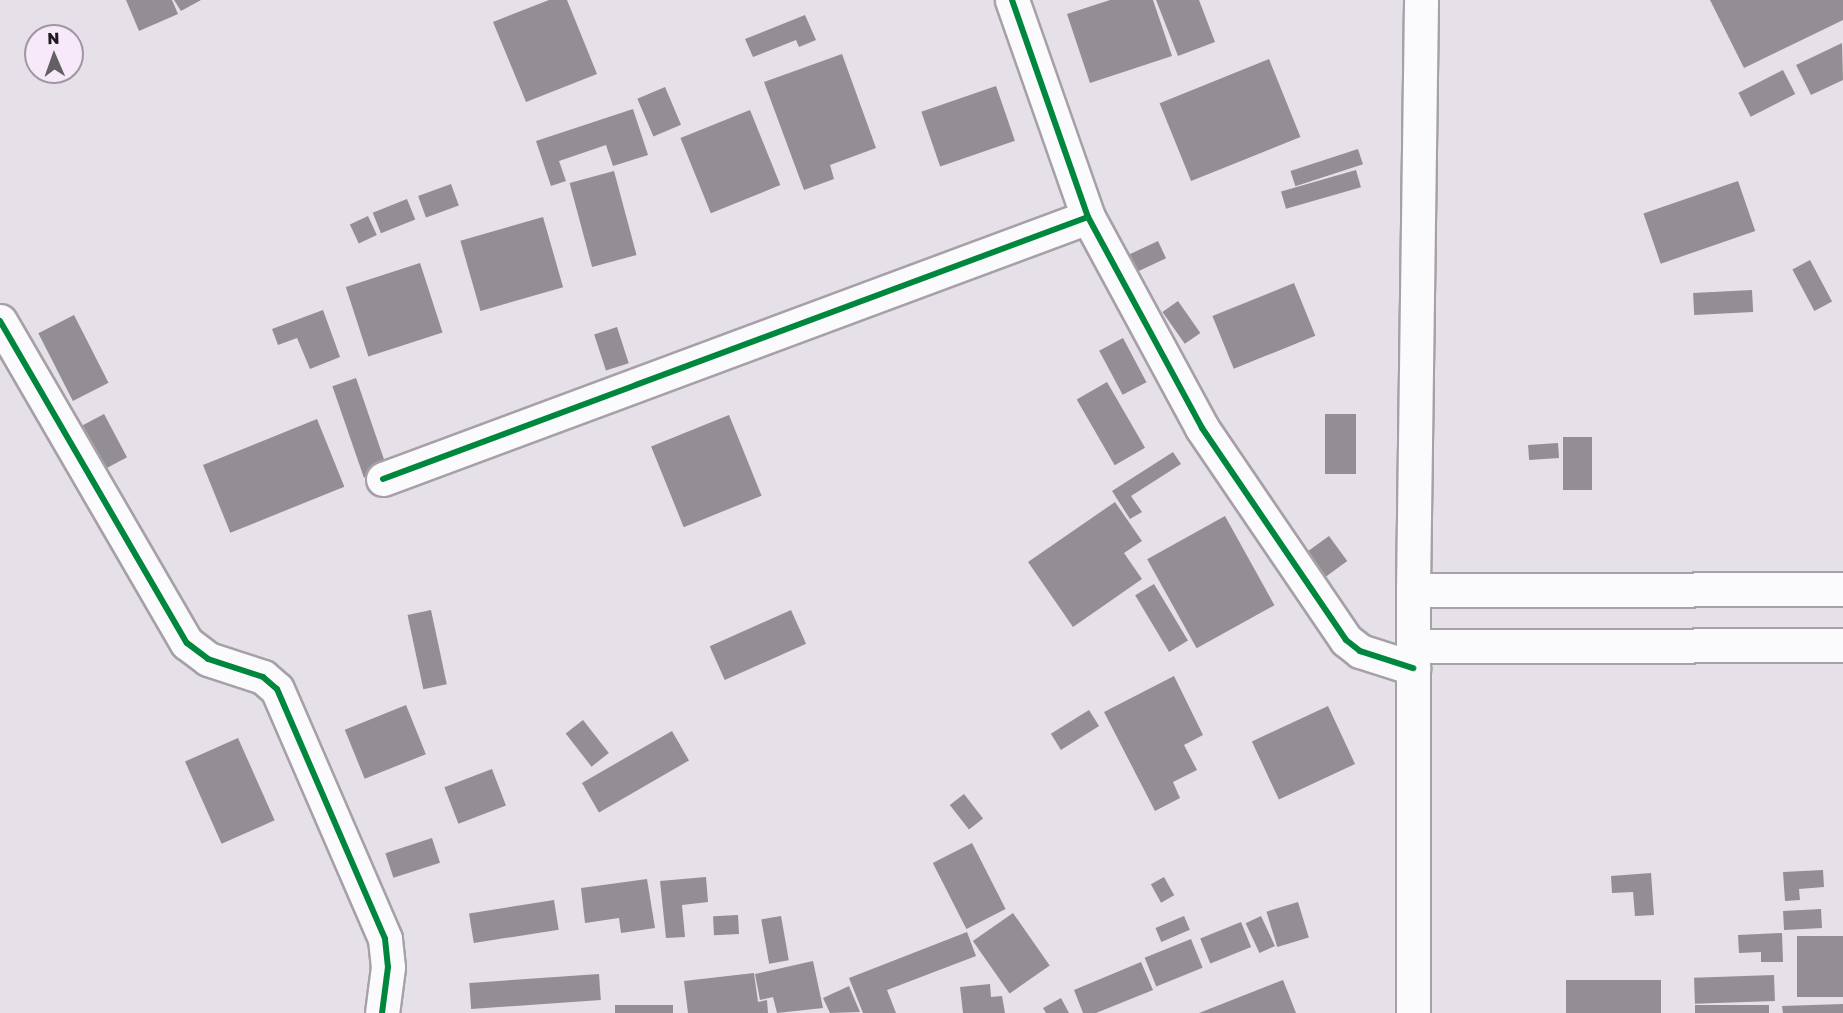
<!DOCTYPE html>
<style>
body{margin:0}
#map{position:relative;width:1843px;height:1013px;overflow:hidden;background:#e6e0e8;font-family:"Golos Text",sans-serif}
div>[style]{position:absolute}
.building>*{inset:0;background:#928e93;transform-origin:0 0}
.roads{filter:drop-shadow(2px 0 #a6a1a7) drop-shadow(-2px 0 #a6a1a7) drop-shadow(0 2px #a6a1a7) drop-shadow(0 -2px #a6a1a7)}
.minor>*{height:33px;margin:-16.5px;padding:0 16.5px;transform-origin:16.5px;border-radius:16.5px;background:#fbfafc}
.major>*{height:33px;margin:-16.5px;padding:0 16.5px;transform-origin:16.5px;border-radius:16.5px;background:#fbfafc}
.cycleway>*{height:6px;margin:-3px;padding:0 3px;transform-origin:3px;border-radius:3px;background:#00873e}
span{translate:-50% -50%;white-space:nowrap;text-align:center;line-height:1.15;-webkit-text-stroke:6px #f7e9f9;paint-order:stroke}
.north{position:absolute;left:24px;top:24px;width:60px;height:60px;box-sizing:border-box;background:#f7e9f9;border:2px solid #a096a2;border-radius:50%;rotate:358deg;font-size:16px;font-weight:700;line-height:24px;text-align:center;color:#1e1a1f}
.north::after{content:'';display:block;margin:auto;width:21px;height:27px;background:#645f65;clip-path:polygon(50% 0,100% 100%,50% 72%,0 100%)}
</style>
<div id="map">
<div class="building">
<div style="clip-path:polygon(126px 0,172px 0,178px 14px,139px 31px)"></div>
<div style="clip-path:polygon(174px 0,201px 0,181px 11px)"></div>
<div style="clip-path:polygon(549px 0,567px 0,597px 74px,526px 102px,493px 22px)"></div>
<div style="clip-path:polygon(1110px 0,1153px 0,1172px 56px,1090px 83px,1067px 14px)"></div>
<div style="clip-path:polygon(1156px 0,1199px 0,1215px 42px,1178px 56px)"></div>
<div style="clip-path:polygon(1710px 0,1843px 0,1843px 20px,1744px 68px)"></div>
<div style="clip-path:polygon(805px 15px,816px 40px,799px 47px,796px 40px,753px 57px,745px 39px)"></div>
<div style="clip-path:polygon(1842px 43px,1843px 80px,1811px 95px,1796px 65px)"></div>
<div style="clip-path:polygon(842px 54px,876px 148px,830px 165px,834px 179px,804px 190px,764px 82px)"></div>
<div style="left:1269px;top:59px;width:84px;height:118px;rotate:68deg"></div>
<div style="left:1783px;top:70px;width:27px;height:50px;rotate:63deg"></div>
<div style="left:996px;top:86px;width:58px;height:79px;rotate:71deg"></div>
<div style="left:665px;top:87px;width:41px;height:30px;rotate:67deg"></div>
<div style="clip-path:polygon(633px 109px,648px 155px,613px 166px,606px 145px,559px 161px,566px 181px,551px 186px,536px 141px)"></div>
<div style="left:750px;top:110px;width:81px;height:75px;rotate:68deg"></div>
<div style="left:1358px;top:149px;width:16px;height:71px;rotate:72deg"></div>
<div style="left:1356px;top:170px;width:18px;height:78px;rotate:74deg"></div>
<div style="left:614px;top:171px;width:87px;height:46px;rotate:75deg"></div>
<div style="left:1738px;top:181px;width:53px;height:100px;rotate:71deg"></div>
<div style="left:451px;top:184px;width:23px;height:35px;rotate:70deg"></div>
<div style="left:407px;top:199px;width:22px;height:37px;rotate:68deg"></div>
<div style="left:368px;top:216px;width:21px;height:20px;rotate:65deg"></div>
<div style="left:543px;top:217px;width:73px;height:86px;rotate:74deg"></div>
<div style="left:1158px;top:241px;width:19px;height:33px;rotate:65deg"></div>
<div style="left:1810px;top:260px;width:47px;height:20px;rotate:62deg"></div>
<div style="left:420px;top:263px;width:73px;height:78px;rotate:72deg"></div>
<div style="left:1294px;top:283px;width:57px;height:88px;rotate:68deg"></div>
<div style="left:1752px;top:290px;width:22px;height:59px;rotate:87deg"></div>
<div style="left:1178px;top:301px;width:39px;height:19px;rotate:55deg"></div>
<div style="clip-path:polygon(323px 310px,340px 357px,310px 369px,297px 338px,278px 345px,272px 329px)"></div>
<div style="left:74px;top:315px;width:76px;height:40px;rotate:63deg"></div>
<div style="left:617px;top:327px;width:38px;height:24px;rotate:72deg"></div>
<div style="left:1123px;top:338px;width:50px;height:27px;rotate:62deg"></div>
<div style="left:356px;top:378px;width:97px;height:25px;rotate:71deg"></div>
<div style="left:1107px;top:382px;width:76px;height:35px;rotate:60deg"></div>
<div style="left:104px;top:414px;width:49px;height:24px;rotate:62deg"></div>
<div style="left:1356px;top:414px;width:60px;height:31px;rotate:90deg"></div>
<div style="left:729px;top:415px;width:87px;height:84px;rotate:68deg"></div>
<div style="left:317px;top:419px;width:73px;height:123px;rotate:68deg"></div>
<div style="left:1563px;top:437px;width:29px;height:53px"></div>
<div style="left:1558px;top:443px;width:15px;height:30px;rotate:86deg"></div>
<div style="clip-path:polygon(1173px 452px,1181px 464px,1131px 496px,1142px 512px,1130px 519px,1112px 491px)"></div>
<div style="clip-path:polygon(1115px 502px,1142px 541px,1124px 553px,1142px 579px,1073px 627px,1028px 562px)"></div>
<div style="left:1225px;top:516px;width:102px;height:89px;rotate:61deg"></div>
<div style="left:1329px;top:536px;width:31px;height:27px;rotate:54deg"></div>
<div style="left:1154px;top:584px;width:66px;height:22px;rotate:59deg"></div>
<div style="left:431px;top:610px;width:76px;height:24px;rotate:78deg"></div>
<div style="left:791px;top:610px;width:37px;height:89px;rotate:66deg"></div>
<div style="clip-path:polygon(1174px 676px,1203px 735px,1184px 745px,1197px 770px,1173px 782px,1180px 798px,1155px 811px,1104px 712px)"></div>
<div style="left:406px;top:705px;width:53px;height:66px;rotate:68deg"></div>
<div style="left:1328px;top:706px;width:64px;height:84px;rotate:65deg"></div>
<div style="left:1089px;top:710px;width:19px;height:45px;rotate:58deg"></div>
<div style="left:583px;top:720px;width:42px;height:22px;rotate:52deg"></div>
<div style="left:672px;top:731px;width:34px;height:104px;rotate:60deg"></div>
<div style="left:238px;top:738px;width:90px;height:58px;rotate:66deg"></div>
<div style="left:492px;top:769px;width:39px;height:51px;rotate:69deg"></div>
<div style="left:964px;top:794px;width:31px;height:18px;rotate:52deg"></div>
<div style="left:432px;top:838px;width:26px;height:49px;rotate:72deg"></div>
<div style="left:972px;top:843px;width:74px;height:44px;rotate:63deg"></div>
<div style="clip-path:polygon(1823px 870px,1824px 887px,1799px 889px,1800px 900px,1785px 901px,1783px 872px)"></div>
<div style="clip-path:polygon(1651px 873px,1654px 915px,1635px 916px,1633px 892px,1612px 893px,1611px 876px)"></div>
<div style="clip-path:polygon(706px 877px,708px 902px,682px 905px,685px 937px,666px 938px,660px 881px)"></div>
<div style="left:1164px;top:877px;width:21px;height:15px;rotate:61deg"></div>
<div style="clip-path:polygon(647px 879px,655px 928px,621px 933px,619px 918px,585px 923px,581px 888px)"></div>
<div style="left:554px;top:900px;width:30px;height:86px;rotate:81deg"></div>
<div style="left:1298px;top:902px;width:37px;height:33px;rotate:73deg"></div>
<div style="left:1821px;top:909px;width:19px;height:38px;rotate:87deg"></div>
<div style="left:1013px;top:913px;width:64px;height:49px;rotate:55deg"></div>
<div style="left:738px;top:915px;width:19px;height:25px;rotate:87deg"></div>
<div style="left:781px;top:916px;width:45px;height:20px;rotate:80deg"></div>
<div style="left:1184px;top:916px;width:15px;height:31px;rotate:67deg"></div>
<div style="left:1261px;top:916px;width:33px;height:17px;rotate:65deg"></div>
<div style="left:1241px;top:922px;width:27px;height:44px;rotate:68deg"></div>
<div style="clip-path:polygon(967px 932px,976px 956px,887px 990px,896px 1013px,863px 1013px,849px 978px)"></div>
<div style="clip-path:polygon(1782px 933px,1783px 962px,1761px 962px,1761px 952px,1739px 953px,1738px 935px)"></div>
<div style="left:1797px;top:936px;width:46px;height:61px"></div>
<div style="left:1191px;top:939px;width:31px;height:50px;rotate:68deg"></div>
<div style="clip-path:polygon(813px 961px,823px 1008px,777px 1013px,773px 997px,760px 1000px,755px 974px)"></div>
<div style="clip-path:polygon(1141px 962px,1153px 990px,1096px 1013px,1083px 1013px,1074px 990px)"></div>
<div style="clip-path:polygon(754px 973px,758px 1002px,767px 1000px,768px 1013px,688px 1013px,684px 981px)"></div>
<div style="left:599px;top:974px;width:26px;height:130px;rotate:86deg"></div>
<div style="left:1774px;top:975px;width:26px;height:80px;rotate:88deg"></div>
<div style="clip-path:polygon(1283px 980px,1296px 1013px,1199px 1013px)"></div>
<div style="left:1661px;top:980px;width:33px;height:95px;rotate:90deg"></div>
<div style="clip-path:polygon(990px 984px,991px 997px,1002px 996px,1005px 1013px,963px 1013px,960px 987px)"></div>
<div style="clip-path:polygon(849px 986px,860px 1012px,830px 1013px,823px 998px)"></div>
<div style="clip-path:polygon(1061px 998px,1069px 1013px,1046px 1013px,1043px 1008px)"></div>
<div style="clip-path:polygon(1843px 1004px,1843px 1013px,1783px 1013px,1782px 1006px)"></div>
<div style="left:673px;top:1005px;width:8px;height:58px;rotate:90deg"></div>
<div style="left:1769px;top:1005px;width:8px;height:74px;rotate:90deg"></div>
</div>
<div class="roads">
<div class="minor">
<div style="left:1012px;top:0;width:230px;rotate:70.7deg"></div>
<div style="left:1088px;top:217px;width:240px;rotate:61.6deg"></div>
<div style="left:1202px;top:428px;width:256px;rotate:55.8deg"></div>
<div style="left:1346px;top:640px;width:18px;rotate:38deg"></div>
<div style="left:1360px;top:651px;width:56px;rotate:17.8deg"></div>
<div style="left:0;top:321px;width:372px;rotate:59.9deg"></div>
<div style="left:187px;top:643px;width:26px;rotate:37deg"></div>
<div style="left:208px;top:659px;width:58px;rotate:18.1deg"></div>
<div style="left:263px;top:677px;width:18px;rotate:41deg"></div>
<div style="left:277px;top:689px;width:272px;rotate:66.6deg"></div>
<div style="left:385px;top:939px;width:28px;rotate:84deg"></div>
<div style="left:388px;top:967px;width:46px;rotate:97.4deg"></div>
<div style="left:383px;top:479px;width:752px;rotate:-20.39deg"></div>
<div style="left:1413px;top:590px;width:430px;rotate:-0.1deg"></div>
<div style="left:1413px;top:646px;width:430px;rotate:-0.1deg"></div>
</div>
<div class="major">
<div style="left:1413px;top:1013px;width:423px;rotate:-90deg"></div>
<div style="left:1413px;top:590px;width:590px;rotate:-89.22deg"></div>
</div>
</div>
<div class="cycleway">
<div style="left:1012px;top:0;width:230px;rotate:70.7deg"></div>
<div style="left:1088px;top:217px;width:240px;rotate:61.6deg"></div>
<div style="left:1202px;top:428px;width:256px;rotate:55.8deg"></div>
<div style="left:1346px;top:640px;width:18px;rotate:38deg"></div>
<div style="left:1360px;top:651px;width:56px;rotate:17.8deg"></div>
<div style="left:0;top:321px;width:372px;rotate:59.9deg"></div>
<div style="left:187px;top:643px;width:26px;rotate:37deg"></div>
<div style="left:208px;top:659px;width:58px;rotate:18.1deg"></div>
<div style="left:263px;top:677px;width:18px;rotate:41deg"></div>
<div style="left:277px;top:689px;width:272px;rotate:66.6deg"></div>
<div style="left:385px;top:939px;width:28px;rotate:84deg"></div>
<div style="left:388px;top:967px;width:46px;rotate:97.4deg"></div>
<div style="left:383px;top:479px;width:752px;rotate:-20.39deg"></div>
</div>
<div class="north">N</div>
</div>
